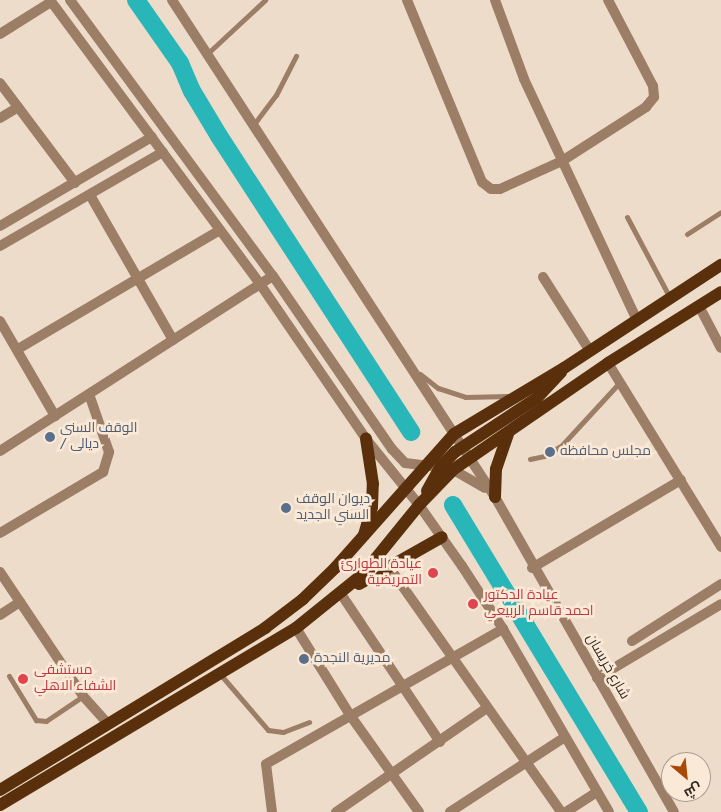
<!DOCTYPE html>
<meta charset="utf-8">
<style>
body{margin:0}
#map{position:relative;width:721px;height:812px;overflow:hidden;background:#eddcca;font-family:Overpass,Cairo,sans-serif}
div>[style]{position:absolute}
.river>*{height:18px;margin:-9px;padding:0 9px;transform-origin:9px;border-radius:9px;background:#29b6b8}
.service>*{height:5px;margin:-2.5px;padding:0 2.5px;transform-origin:2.5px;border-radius:2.5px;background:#9c7d66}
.minor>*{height:10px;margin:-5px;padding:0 5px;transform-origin:5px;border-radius:5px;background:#9c7d66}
.tertiary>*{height:10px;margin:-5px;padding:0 5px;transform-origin:5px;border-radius:5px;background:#9c7d66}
.primary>*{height:12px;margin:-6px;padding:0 6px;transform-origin:6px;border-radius:6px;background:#59300b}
.dots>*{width:14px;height:14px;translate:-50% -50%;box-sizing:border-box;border:2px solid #fae9d7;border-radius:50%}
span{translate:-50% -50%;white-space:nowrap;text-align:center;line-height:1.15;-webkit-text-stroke:5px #fae9d7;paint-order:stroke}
.service-label{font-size:14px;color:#4e5e75}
.left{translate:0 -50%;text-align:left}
.health-label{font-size:14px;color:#be3a42}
.right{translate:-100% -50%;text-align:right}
.street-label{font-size:14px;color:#302a23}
.north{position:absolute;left:661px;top:752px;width:50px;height:50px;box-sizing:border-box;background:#fae9d7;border:1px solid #a99d8f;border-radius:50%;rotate:152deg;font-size:14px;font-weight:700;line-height:20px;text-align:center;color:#302a23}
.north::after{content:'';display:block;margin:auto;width:18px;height:22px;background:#aa4807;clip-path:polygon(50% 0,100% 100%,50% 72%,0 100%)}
</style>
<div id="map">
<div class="river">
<div style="left:136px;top:0;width:77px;rotate:55.1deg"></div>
<div style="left:180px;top:63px;width:30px;rotate:67deg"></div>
<div style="left:192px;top:91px;width:52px;rotate:59deg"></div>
<div style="left:219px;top:136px;width:353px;rotate:57deg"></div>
<div style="left:453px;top:505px;width:359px;rotate:58.8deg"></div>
</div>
<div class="service">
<div style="left:208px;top:53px;width:78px;rotate:-42.9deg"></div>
<div style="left:254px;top:124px;width:36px;rotate:-53deg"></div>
<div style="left:276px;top:95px;width:44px;rotate:-62.9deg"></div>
<div style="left:627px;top:217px;width:92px;rotate:62deg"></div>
<div style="left:687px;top:234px;width:40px;rotate:-32.9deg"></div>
<div style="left:420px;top:374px;width:23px;rotate:38deg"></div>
<div style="left:438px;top:388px;width:28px;rotate:18deg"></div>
<div style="left:465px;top:397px;width:45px;rotate:-1.3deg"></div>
<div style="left:530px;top:459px;width:14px;rotate:-12deg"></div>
<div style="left:544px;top:456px;width:21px;rotate:-31deg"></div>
<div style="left:562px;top:445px;width:86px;rotate:-47.4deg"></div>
<div style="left:220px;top:674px;width:74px;rotate:49.4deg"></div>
<div style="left:268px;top:730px;width:15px;rotate:8deg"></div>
<div style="left:283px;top:732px;width:28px;rotate:-21deg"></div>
<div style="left:9px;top:676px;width:52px;rotate:58.5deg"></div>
<div style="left:36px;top:720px;width:10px;rotate:6deg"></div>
<div style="left:46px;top:721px;width:45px;rotate:-34deg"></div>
</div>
<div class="minor">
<div style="left:407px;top:0;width:197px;rotate:67.6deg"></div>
<div style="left:482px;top:182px;width:11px;rotate:38deg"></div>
<div style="left:491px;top:189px;width:9px"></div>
<div style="left:500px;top:189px;width:68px;rotate:-24.3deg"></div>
<div style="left:562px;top:161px;width:100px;rotate:-32.7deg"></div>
<div style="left:646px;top:107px;width:13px;rotate:-51deg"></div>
<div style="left:654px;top:97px;width:11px;rotate:-95deg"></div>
<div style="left:653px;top:86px;width:97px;rotate:-117.6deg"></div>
<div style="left:495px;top:0;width:84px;rotate:69.8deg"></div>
<div style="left:524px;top:79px;width:266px;rotate:64.9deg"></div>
<div style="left:0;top:34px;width:60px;rotate:-32.1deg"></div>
<div style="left:0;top:83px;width:125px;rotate:53.1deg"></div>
<div style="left:0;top:118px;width:21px;rotate:-31deg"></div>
<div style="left:90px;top:195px;width:167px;rotate:60.2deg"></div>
<div style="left:0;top:226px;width:176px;rotate:-30.4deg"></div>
<div style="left:0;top:246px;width:188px;rotate:-30deg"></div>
<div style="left:543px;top:277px;width:88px;rotate:57.6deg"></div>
<div style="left:699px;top:306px;width:47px;rotate:62.4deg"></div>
<div style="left:0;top:321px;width:110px;rotate:59.9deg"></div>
<div style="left:18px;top:349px;width:234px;rotate:-30.5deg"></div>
<div style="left:608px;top:363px;width:216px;rotate:58.4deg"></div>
<div style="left:0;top:451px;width:324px;rotate:-32.7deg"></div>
<div style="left:0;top:533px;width:120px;rotate:-30.6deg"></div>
<div style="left:103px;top:472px;width:21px;rotate:-73deg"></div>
<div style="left:109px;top:452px;width:61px;rotate:-109deg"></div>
<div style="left:389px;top:567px;width:299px;rotate:54.9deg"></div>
<div style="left:532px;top:568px;width:173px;rotate:-30.6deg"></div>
<div style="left:0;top:572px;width:149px;rotate:56.2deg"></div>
<div style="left:83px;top:696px;width:36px;rotate:48deg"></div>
<div style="left:341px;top:594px;width:178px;rotate:56.2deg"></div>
<div style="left:0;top:615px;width:24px;rotate:-33deg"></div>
<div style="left:296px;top:628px;width:102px;rotate:58.2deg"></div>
<div style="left:350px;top:715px;width:119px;rotate:54.6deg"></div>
<div style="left:632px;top:641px;width:106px;rotate:-32.6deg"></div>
<div style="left:597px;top:678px;width:144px;rotate:-30.8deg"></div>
<div style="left:272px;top:812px;width:48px;rotate:-97.1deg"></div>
<div style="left:266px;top:764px;width:273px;rotate:-29.7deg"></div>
<div style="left:336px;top:812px;width:183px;rotate:-34.6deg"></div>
<div style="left:450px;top:812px;width:137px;rotate:-33.1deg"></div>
<div style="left:566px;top:812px;width:37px;rotate:-33deg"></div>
</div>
<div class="tertiary">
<div style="left:50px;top:0;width:353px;rotate:53.5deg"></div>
<div style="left:260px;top:284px;width:188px;rotate:55.6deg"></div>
<div style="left:366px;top:439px;width:85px;rotate:51.2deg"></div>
<div style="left:419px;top:505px;width:75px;rotate:54.8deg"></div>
<div style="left:462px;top:566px;width:75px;rotate:56.9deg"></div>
<div style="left:503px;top:629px;width:211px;rotate:59.9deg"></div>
<div style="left:70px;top:0;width:343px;rotate:53.7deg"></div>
<div style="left:273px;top:276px;width:210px;rotate:55.5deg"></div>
<div style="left:392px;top:449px;width:19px;rotate:47deg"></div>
<div style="left:405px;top:463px;width:25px;rotate:7deg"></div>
<div style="left:172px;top:0;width:593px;rotate:56.98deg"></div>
<div style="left:495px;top:497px;width:362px;rotate:60.4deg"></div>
<div style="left:450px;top:468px;width:40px;rotate:29.7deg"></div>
</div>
<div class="primary">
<div style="left:427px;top:491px;width:29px;rotate:-61deg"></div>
<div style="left:441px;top:466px;width:20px;rotate:-45deg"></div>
<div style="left:455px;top:452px;width:98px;rotate:-33.4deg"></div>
<div style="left:537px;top:398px;width:35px;rotate:-47deg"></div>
<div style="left:495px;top:497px;width:28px;rotate:-88deg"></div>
<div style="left:496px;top:469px;width:37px;rotate:-71deg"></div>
<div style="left:364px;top:535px;width:29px;rotate:-74deg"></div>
<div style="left:372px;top:507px;width:23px;rotate:-88deg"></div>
<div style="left:373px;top:484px;width:46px;rotate:-98.8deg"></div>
<div style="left:359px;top:584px;width:95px;rotate:-29.5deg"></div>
<div style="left:0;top:790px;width:311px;rotate:-31.4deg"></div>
<div style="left:265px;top:628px;width:48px;rotate:-37.3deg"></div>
<div style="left:303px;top:599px;width:45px;rotate:-44.1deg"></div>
<div style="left:335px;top:568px;width:179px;rotate:-48.4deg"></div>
<div style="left:454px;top:434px;width:128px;rotate:-31deg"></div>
<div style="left:564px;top:368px;width:188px;rotate:-33.3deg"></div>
<div style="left:0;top:805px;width:345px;rotate:-30.9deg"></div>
<div style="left:296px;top:628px;width:86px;rotate:-38.9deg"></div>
<div style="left:363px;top:574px;width:89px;rotate:-50.9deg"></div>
<div style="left:419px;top:505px;width:50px;rotate:-45.8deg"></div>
<div style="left:454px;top:469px;width:187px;rotate:-34.5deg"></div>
<div style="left:608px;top:363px;width:133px;rotate:-32.1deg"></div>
</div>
<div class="dots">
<div style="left:50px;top:437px;background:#5c6f8a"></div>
<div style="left:550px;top:452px;background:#5c6f8a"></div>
<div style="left:286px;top:508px;background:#5c6f8a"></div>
<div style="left:433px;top:573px;background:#e0444e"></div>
<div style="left:473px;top:604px;background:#e0444e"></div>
<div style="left:304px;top:659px;background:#5c6f8a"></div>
<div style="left:23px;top:679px;background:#e0444e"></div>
</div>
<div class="service-label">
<span class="left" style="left:60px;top:437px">الوقف السني<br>/ ديالى</span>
<span class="left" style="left:560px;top:452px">مجلس محافظه</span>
<span class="left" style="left:296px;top:508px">ديوان الوقف<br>السني الجديد</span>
<span class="left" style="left:314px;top:659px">مديرية النجدة</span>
</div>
<div class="health-label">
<span class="right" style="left:422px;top:573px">عيادة الطوارئ<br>التمريضية</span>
<span class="left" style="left:484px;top:604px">عيادة الدكتور<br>احمد قاسم الربيعي</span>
<span class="left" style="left:34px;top:679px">مستشفى<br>الشفاء الاهلي</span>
</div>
<div class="street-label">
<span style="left:607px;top:667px;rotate:60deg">شارع خريسان</span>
</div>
<div class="north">ش</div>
</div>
